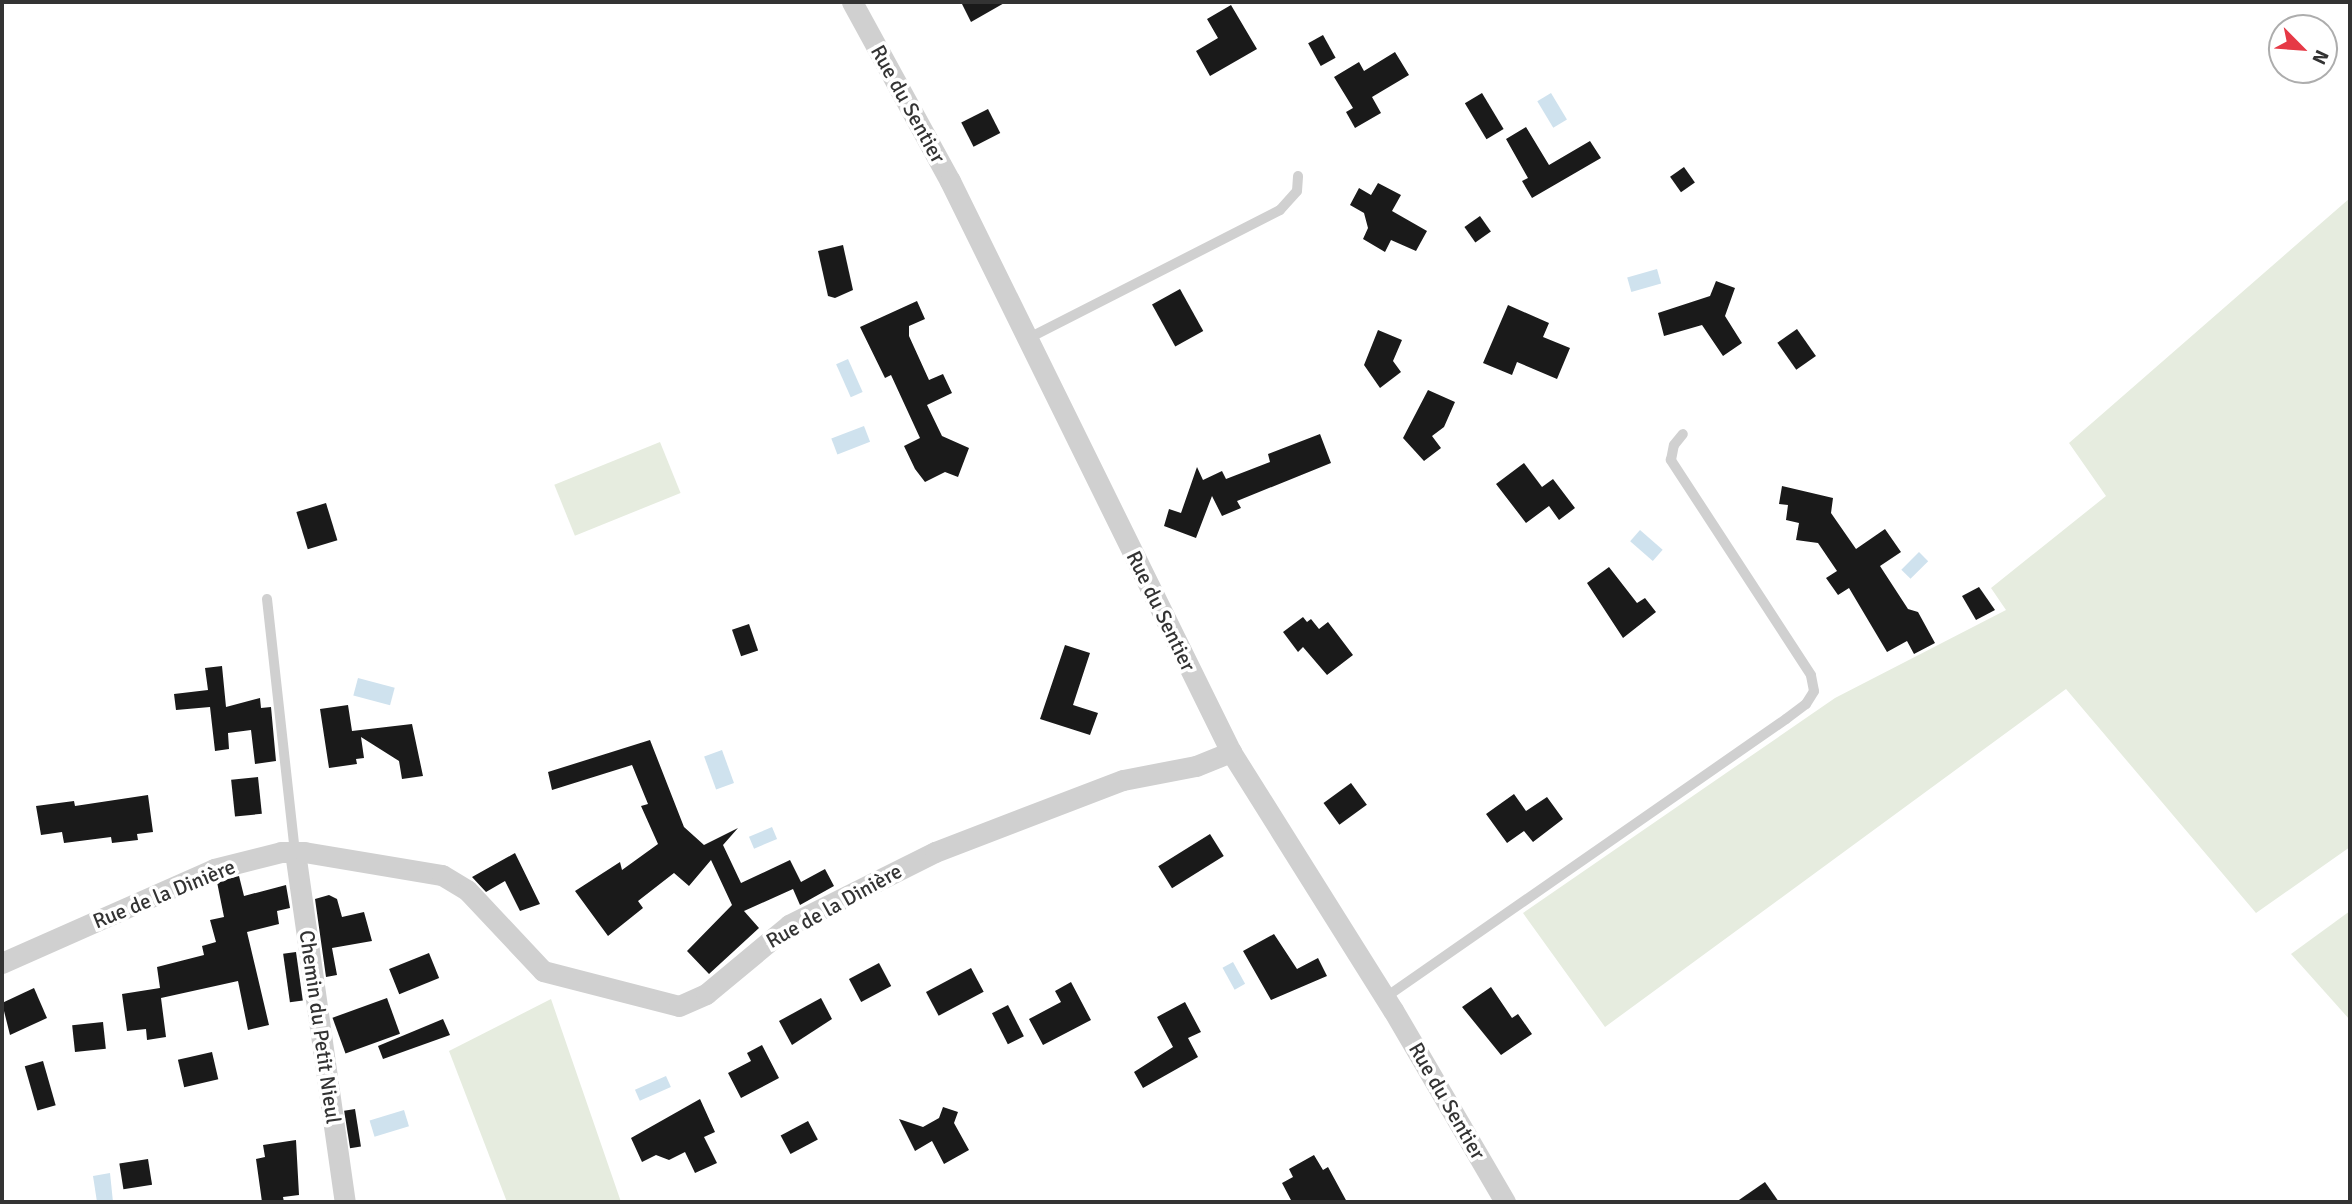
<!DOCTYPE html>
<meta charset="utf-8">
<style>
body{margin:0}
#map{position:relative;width:2352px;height:1204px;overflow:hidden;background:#fff;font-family:Signika,sans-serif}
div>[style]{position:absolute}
.green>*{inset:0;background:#e6ecdf;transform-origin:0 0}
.water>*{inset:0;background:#cfe2ee;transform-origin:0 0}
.building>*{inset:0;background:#1a1a1a;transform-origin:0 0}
.service>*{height:10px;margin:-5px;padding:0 5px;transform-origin:5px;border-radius:5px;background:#d0d0d0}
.minor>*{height:21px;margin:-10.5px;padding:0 10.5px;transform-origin:10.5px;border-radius:10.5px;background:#d0d0d0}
span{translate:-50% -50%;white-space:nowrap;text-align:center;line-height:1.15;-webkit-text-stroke:7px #fff;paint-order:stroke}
.street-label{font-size:21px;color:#333}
.frame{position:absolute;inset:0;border:4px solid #333;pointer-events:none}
.north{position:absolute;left:2268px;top:14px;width:70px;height:70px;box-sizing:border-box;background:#fff;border:2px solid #adadad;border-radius:50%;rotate:115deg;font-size:19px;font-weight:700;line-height:28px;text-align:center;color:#333}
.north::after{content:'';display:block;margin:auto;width:24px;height:32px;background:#e63946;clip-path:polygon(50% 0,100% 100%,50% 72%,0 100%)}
</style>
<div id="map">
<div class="green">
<div style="clip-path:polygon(2350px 198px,2350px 847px,2256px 913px,2066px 689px,1605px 1027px,1523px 913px,1835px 698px,2006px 610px,1991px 588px,2106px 496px,2069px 443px)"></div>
<div style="left:660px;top:442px;width:55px;height:114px;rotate:68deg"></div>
<div style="clip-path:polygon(2350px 911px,2350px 1020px,2291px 954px)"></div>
<div style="clip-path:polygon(551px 999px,621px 1202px,507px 1202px,449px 1051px)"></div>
</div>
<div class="water">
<div style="left:1551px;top:93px;width:31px;height:16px;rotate:59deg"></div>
<div style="left:1657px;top:269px;width:15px;height:31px;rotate:74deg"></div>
<div style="left:848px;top:359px;width:36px;height:13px;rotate:66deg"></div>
<div style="left:864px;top:426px;width:17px;height:35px;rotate:69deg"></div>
<div style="left:1640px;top:530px;width:30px;height:15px;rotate:41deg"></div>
<div style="left:1919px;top:552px;width:13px;height:25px;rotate:45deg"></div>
<div style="left:358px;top:678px;width:38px;height:18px;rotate:15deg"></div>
<div style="left:722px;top:750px;width:35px;height:19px;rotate:70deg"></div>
<div style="left:772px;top:827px;width:13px;height:25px;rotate:67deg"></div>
<div style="left:1233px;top:962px;width:25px;height:12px;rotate:61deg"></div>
<div style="left:666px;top:1076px;width:12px;height:34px;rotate:66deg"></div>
<div style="left:404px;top:1110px;width:17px;height:36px;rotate:73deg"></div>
<div style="clip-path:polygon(110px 1173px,113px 1202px,97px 1202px,93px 1176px)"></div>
</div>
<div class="building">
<div style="clip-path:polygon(961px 2px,1006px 2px,971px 22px)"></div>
<div style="clip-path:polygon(1231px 5px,1257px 49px,1210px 76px,1196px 51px,1218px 38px,1207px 19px)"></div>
<div style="left:1323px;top:35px;width:26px;height:17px;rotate:61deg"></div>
<div style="clip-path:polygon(1395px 52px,1409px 75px,1372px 97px,1381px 113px,1355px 128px,1346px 112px,1353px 108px,1334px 77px,1359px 62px,1364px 71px)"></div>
<div style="left:1482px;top:93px;width:42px;height:20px;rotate:59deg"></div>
<div style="left:988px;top:109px;width:27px;height:30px;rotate:63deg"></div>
<div style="clip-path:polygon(1526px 127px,1549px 165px,1590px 141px,1601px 158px,1532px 198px,1522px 181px,1528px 178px,1506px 139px)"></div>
<div style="left:1684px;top:167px;width:19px;height:17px;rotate:55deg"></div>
<div style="clip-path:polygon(1378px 183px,1401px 195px,1392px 211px,1427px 231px,1416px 251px,1391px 240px,1385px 252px,1363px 239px,1368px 228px,1364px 213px,1350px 205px,1359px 188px,1371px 195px)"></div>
<div style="left:1480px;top:216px;width:19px;height:19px;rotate:55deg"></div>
<div style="clip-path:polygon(843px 245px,853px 290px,835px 298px,828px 296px,818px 251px)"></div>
<div style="clip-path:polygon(1716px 281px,1735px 288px,1725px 316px,1742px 343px,1723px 356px,1702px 325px,1664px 336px,1658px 313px,1710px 296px)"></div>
<div style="left:1180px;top:289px;width:48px;height:32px;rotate:61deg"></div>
<div style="clip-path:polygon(917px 301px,925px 319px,909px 326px,909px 336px,929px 380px,943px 374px,952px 393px,927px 405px,942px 436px,969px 448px,958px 477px,945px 472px,925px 482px,915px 469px,904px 446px,920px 438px,891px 375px,885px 378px,860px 327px)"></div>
<div style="clip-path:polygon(1508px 305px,1549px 323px,1543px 337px,1570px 348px,1557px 379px,1517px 362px,1512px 375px,1483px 363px)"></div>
<div style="left:1797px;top:329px;width:33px;height:24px;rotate:55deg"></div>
<div style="clip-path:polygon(1378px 330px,1402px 340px,1393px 361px,1401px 372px,1380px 388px,1364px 365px)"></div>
<div style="clip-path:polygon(1428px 390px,1455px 402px,1444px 427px,1432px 436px,1441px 448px,1424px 461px,1403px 438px)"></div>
<div style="clip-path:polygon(1320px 434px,1331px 463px,1237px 501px,1241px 508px,1222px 516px,1212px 496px,1196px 538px,1164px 526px,1169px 509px,1181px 513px,1197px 467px,1203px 480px,1222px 471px,1226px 479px,1270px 462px,1268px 454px)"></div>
<div style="clip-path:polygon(1524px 463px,1542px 487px,1553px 479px,1575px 508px,1559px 520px,1549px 506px,1526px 523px,1496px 484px)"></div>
<div style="clip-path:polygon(1782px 486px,1833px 498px,1831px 513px,1856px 549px,1885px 529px,1901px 552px,1880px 566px,1908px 609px,1918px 612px,1935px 643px,1914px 654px,1907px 641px,1887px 652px,1849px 588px,1838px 595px,1826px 578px,1837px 571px,1818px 543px,1796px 540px,1799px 523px,1786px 520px,1788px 505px,1779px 504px)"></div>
<div style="left:326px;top:503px;width:39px;height:31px;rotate:73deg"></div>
<div style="clip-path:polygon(1609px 567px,1637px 603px,1645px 598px,1656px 612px,1623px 638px,1587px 583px)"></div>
<div style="clip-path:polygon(1979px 587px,1995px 610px,1976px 620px,1962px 596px)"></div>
<div style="clip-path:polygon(1303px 617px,1307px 622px,1311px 619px,1319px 629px,1328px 622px,1353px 655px,1327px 675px,1303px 647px,1298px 652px,1283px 632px)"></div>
<div style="left:749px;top:624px;width:28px;height:18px;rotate:71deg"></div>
<div style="clip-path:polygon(1065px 645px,1090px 653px,1073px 705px,1098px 713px,1090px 735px,1040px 719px)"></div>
<div style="clip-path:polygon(222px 666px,226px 707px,260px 698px,261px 708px,271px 707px,276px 761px,255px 764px,251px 730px,228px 733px,229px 749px,215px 751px,210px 707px,176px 710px,174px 694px,208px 690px,205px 668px)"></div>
<div style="clip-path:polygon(348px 705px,352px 731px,412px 724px,423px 776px,402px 779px,399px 761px,361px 737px,364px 758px,356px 759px,357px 764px,329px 768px,320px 709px)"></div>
<div style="clip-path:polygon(650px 740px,684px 827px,704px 845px,738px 828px,723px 845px,741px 883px,790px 860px,801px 882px,825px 869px,834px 886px,800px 905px,793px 889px,744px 911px,759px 928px,709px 974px,687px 951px,732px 905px,711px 860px,689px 886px,674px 873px,638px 901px,643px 908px,608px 936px,575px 891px,620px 862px,622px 870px,658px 844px,641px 806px,648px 804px,632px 765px,552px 790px,548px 772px)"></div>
<div style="left:258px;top:777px;width:37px;height:27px;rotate:84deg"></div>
<div style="left:1351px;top:783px;width:27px;height:34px;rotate:54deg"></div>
<div style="clip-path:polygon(1514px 794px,1526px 811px,1547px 797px,1563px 819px,1533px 842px,1524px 831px,1507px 843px,1486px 814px)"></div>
<div style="clip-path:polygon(148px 795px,153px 832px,137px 834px,138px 840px,112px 843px,111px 837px,64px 843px,62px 832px,41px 835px,36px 806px,74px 801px,75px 806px)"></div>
<div style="left:1210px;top:834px;width:26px;height:61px;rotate:58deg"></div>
<div style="clip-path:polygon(515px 853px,540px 904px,520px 911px,505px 881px,486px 892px,472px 877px)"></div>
<div style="clip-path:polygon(239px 876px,244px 896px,286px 885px,290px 908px,277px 911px,279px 924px,247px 932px,269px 1025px,248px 1030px,238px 981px,161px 998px,166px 1037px,147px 1040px,146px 1029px,127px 1031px,122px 994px,160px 988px,157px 967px,204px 955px,202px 946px,216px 942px,210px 920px,224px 917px,217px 882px)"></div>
<div style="clip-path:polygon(329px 895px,337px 899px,342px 917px,364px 912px,372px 941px,332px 948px,337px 975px,326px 977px,315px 899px)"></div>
<div style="clip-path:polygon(1274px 934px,1297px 969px,1318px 958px,1327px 976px,1271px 1000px,1243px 951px)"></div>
<div style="left:296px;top:952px;width:49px;height:13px;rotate:82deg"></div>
<div style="left:429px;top:953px;width:27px;height:43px;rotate:68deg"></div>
<div style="left:879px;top:963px;width:26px;height:34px;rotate:62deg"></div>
<div style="left:971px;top:968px;width:27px;height:51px;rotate:62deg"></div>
<div style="clip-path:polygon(1071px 982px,1091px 1020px,1043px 1045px,1029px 1019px,1061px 1002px,1055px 991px)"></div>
<div style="clip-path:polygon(1491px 987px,1512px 1018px,1518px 1014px,1532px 1034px,1501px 1055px,1462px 1007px)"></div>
<div style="clip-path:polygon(34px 988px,47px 1018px,10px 1035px,2px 1003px)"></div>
<div style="left:387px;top:998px;width:38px;height:58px;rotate:70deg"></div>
<div style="clip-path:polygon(821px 998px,832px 1019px,792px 1045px,779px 1021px)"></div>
<div style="clip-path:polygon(1185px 1002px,1201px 1032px,1188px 1038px,1198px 1057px,1143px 1088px,1134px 1072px,1173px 1047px,1157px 1017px)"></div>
<div style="left:1008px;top:1005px;width:35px;height:18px;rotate:63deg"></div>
<div style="clip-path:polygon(443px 1019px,450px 1035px,383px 1059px,378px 1046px)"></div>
<div style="left:103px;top:1022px;width:27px;height:31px;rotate:84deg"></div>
<div style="clip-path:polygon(762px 1045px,779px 1078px,741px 1098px,728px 1073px,751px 1061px,747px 1053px)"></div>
<div style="left:212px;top:1052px;width:28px;height:35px;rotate:77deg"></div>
<div style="left:43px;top:1061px;width:46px;height:19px;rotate:74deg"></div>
<div style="clip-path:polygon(700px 1099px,715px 1132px,704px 1137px,717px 1163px,695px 1173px,685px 1152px,669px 1160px,656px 1155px,642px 1162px,631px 1138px)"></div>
<div style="clip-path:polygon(943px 1107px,958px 1112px,954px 1123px,969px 1150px,944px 1164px,932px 1141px,915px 1151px,899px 1119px,923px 1127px,939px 1118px)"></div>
<div style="left:355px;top:1109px;width:38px;height:11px;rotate:81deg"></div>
<div style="left:808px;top:1121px;width:21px;height:31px;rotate:62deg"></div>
<div style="clip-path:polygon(296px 1140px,299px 1195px,283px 1197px,284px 1202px,262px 1202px,256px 1159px,265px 1157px,263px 1145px)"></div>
<div style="clip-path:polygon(1314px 1155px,1323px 1170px,1328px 1167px,1347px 1202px,1292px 1202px,1282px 1183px,1293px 1177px,1289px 1169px)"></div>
<div style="left:148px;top:1159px;width:26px;height:29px;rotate:81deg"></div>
<div style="clip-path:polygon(1765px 1182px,1779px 1202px,1736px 1202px)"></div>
</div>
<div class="service">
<div style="left:1027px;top:339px;width:284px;rotate:-27deg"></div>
<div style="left:1280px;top:210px;width:25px;rotate:-48deg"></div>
<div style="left:1297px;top:191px;width:15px;rotate:-86deg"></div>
<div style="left:267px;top:599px;width:255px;rotate:83.7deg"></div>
<div style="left:1386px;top:997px;width:487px;rotate:-34.8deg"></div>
<div style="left:1786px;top:719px;width:25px;rotate:-37deg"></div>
<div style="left:1806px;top:704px;width:15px;rotate:-58deg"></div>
<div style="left:1814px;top:691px;width:16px;rotate:-101deg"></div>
<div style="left:1811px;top:675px;width:257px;rotate:-123.1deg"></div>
<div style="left:1671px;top:460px;width:15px;rotate:-79deg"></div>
<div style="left:1674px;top:445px;width:14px;rotate:-51deg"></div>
</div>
<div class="minor">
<div style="left:852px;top:2px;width:204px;rotate:61.3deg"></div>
<div style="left:950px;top:181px;width:636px;rotate:63.8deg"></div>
<div style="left:1231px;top:752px;width:305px;rotate:57.9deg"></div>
<div style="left:1393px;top:1010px;width:222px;rotate:59.7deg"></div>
<div style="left:295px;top:852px;width:354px;rotate:81.9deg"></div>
<div style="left:2px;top:963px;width:232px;rotate:-23.9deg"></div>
<div style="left:214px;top:869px;width:69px;rotate:-14.2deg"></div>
<div style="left:281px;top:852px;width:23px"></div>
<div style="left:304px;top:852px;width:140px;rotate:9.5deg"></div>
<div style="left:442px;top:875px;width:29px;rotate:31deg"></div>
<div style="left:467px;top:890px;width:111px;rotate:46.8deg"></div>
<div style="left:543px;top:971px;width:140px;rotate:14.4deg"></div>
<div style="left:679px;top:1006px;width:30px;rotate:-24deg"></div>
<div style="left:706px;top:994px;width:108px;rotate:-39.7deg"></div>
<div style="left:789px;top:925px;width:163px;rotate:-26.6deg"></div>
<div style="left:935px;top:852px;width:201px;rotate:-21deg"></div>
<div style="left:1123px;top:780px;width:74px;rotate:-10.9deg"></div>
<div style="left:1196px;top:766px;width:38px;rotate:-22deg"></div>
</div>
<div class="street-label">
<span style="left:908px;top:104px;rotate:61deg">Rue du Sentier</span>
<span style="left:1161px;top:611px;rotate:64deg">Rue du Sentier</span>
<span style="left:164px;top:894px;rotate:-22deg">Rue de la Dinière</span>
<span style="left:834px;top:906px;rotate:-29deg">Rue de la Dinière</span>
<span style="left:320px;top:1027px;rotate:82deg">Chemin du Petit Nieul</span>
<span style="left:1447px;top:1101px;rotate:60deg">Rue du Sentier</span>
</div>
<div class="frame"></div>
<div class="north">N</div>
</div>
